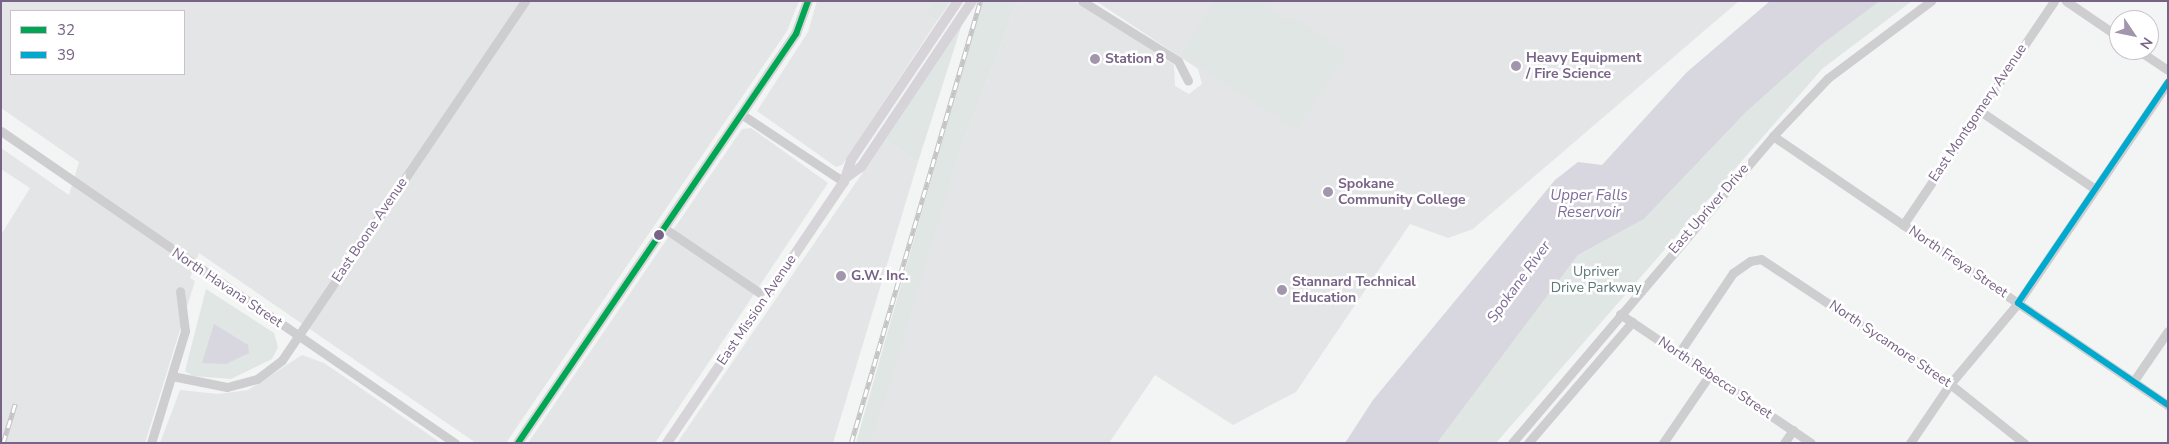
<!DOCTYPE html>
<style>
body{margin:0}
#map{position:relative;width:2169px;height:444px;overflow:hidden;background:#f3f5f4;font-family:"Nunito Sans",sans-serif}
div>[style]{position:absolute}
.built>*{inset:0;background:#e4e5e6}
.green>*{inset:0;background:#dfe6e4}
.water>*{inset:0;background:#d8d6de}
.minor>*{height:9px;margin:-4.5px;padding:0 4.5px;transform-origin:4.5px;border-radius:4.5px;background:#cecdcf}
.major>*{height:10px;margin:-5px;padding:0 5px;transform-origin:5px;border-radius:5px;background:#d6d4d8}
.rail>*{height:4.5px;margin-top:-2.25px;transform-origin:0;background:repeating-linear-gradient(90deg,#fff 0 8px,#c4c3c6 0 16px);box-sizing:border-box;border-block:1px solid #c4c3c6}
.bus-1>*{height:6px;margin:-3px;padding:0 3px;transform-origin:3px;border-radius:3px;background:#00a651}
.bus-2>*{height:6px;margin:-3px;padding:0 3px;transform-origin:3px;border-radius:3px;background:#00a9ce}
.dots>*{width:14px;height:14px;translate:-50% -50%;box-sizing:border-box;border:2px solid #fff;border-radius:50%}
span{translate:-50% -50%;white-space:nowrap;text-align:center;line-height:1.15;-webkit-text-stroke:5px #fff;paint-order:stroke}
.poi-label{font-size:14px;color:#776386;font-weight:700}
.left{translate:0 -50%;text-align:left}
.street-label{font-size:14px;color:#776386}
.park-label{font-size:14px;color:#5e7776}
.water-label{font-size:15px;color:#7e6d98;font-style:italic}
.frame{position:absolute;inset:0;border:2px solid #776386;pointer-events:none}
.legend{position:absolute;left:10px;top:10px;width:175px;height:65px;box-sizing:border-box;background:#fff;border:1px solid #c9c1cf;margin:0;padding:6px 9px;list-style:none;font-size:15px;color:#776386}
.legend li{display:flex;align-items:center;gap:10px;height:25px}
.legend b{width:25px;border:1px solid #c9c1cf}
.north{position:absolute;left:2109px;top:10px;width:50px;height:50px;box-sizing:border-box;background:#fff;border:1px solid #c9c1cf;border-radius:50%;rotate:124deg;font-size:14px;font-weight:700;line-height:20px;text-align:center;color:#776386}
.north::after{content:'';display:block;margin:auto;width:18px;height:22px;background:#a296ac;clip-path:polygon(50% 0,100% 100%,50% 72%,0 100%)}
</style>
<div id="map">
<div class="built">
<div style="clip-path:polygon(evenodd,1px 1px,799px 1px,787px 31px,506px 443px,476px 443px,199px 253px,190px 278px,195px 281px,145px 443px,1px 443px,1px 235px,30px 188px,1px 169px,1px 148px,69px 195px,79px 162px,1px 108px,1px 1px,11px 11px,184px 11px,184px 74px,11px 74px,11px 11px)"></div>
<div style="clip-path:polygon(817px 1px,933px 1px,926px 14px,937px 21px,842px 165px,836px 167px,757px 111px,808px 32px)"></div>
<div style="clip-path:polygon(1018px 1px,1073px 1px,1104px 18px,1174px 65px,1175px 86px,1189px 94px,1202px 84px,1198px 69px,1096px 1px,1739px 1px,1473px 229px,1448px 238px,1410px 224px,1296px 392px,1233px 425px,1155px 375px,1109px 443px,869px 443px,960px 151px)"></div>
<div style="clip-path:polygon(751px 128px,828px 183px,655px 443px,528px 443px,742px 129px)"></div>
<div style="clip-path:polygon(885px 140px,918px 162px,833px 443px,677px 443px)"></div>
<div style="clip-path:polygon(302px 355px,324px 363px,441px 443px,160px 443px,180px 390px,218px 394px,248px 390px)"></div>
</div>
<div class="green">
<div style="clip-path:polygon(933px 1px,951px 1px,937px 21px,926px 14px)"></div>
<div style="clip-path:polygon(982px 1px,1018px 1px,960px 151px,871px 443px,856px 443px)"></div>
<div style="clip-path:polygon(1215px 1px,1263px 1px,1270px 12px,1288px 20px,1295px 18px,1347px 53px,1296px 130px,1181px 54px)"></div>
<div style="clip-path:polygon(1880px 1px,1912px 1px,1822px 69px,1496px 443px,1437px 443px,1578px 255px,1644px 219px,1746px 112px,1821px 45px)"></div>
<div style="clip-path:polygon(962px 24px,918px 162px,885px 140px)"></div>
<div style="clip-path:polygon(206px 289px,274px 333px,278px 347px,272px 359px,231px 379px,193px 376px,185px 371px)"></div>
</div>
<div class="water">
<div style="clip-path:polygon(1770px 1px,1880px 1px,1821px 45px,1746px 112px,1644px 219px,1578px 255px,1437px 443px,1345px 443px,1373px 400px,1555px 180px,1578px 162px,1602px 165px,1687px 72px)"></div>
<div style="clip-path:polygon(214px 324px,248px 345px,249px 353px,226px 364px,202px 363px)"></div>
</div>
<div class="minor">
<div style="left:1082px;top:1px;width:113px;rotate:32deg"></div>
<div style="left:1178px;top:61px;width:22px;rotate:63deg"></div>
<div style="left:2066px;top:1px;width:64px;rotate:34.2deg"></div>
<div style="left:2138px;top:50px;width:36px;rotate:34deg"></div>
<div style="left:1980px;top:111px;width:139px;rotate:34.1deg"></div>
<div style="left:741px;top:114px;width:123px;rotate:33.4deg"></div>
<div style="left:1px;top:131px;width:551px;rotate:34.5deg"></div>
<div style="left:1773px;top:136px;width:478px;rotate:34.3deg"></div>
<div style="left:1903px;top:225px;width:270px;rotate:-56deg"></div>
<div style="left:664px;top:228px;width:123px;rotate:34.1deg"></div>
<div style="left:1620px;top:314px;width:230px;rotate:34deg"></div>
<div style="left:1679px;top:353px;width:97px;rotate:-56deg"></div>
<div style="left:1733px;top:273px;width:21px;rotate:-35deg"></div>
<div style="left:1750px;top:261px;width:11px;rotate:-10deg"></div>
<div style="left:1761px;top:259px;width:227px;rotate:33.5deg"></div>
<div style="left:1950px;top:384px;width:95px;rotate:38.6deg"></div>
<div style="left:172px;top:376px;width:56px;rotate:11.3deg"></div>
<div style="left:227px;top:387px;width:31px;rotate:-15deg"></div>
<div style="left:257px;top:379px;width:31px;rotate:-37deg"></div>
<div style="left:282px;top:360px;width:434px;rotate:-55.9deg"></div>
<div style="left:2133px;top:382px;width:62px;rotate:-55.5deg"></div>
<div style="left:151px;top:443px;width:117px;rotate:-73.1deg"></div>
<div style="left:185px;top:331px;width:40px;rotate:-97.1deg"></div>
<div style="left:1512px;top:443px;width:403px;rotate:-49.6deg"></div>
<div style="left:1773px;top:136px;width:80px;rotate:-46.5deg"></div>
<div style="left:1828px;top:78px;width:129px;rotate:-36.8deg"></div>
<div style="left:1528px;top:443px;width:160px;rotate:-49.3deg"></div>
<div style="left:1663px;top:443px;width:83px;rotate:-55.7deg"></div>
<div style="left:1784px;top:443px;width:16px;rotate:-55deg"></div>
<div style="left:1910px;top:443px;width:71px;rotate:-55.9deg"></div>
<div style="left:1950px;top:384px;width:106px;rotate:-50deg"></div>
<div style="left:2018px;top:303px;width:267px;rotate:-55.8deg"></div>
</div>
<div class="major">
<div style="left:847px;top:177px;width:17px;rotate:-36deg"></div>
<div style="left:861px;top:167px;width:200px;rotate:-56.2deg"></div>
<div style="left:518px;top:443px;width:495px;rotate:-55.8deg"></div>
<div style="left:796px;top:34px;width:35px;rotate:-70deg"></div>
<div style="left:667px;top:443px;width:315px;rotate:-55.9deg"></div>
<div style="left:844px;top:182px;width:23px;rotate:-72deg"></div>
<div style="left:851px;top:160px;width:192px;rotate:-56.1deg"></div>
</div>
<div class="rail">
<div style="left:3px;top:443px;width:41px;rotate:-72.9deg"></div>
<div style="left:851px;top:443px;width:460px;rotate:-73.7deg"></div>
</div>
<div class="bus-1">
<div style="left:518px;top:443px;width:495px;rotate:-55.8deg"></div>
<div style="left:796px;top:34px;width:35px;rotate:-70deg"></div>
</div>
<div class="bus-2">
<div style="left:2168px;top:82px;width:267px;rotate:124.2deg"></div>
<div style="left:2018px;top:303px;width:181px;rotate:34.2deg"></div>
</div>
<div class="dots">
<div style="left:1095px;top:59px;background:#a296ac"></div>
<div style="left:1516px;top:66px;background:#a296ac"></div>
<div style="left:1328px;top:192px;background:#a296ac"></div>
<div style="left:659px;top:235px;background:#776386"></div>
<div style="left:841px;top:276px;background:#a296ac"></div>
<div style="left:1282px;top:290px;background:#a296ac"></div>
</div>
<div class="poi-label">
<span class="left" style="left:1526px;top:66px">Heavy Equipment<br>/ Fire Science</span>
<span class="left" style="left:1105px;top:59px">Station 8</span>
<span class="left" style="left:1338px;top:192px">Spokane<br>Community College</span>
<span class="left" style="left:851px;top:276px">G.W. Inc.</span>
<span class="left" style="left:1292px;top:290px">Stannard Technical<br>Education</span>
</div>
<div class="street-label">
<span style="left:1978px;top:113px;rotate:-56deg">East Montgomery Avenue</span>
<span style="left:1709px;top:209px;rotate:-49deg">East Upriver Drive</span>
<span style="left:370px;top:230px;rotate:-56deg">East Boone Avenue</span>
<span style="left:1958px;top:262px;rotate:34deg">North Freya Street</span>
<span style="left:227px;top:288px;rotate:34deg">North Havana Street</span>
<span style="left:757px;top:310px;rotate:-56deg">East Mission Avenue</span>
<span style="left:1890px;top:344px;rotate:34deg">North Sycamore Street</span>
<span style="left:1715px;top:378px;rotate:34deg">North Rebecca Street</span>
</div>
<div class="park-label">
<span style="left:1596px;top:280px">Upriver<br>Drive Parkway</span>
</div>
<div class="water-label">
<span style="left:1589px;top:204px">Upper Falls<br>Reservoir</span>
<span style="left:1519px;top:282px;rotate:-54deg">Spokane River</span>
</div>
<div class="frame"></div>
<ul class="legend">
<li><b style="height:6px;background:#00a651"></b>32</li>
<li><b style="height:6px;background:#00a9ce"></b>39</li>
</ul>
<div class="north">N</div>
</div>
